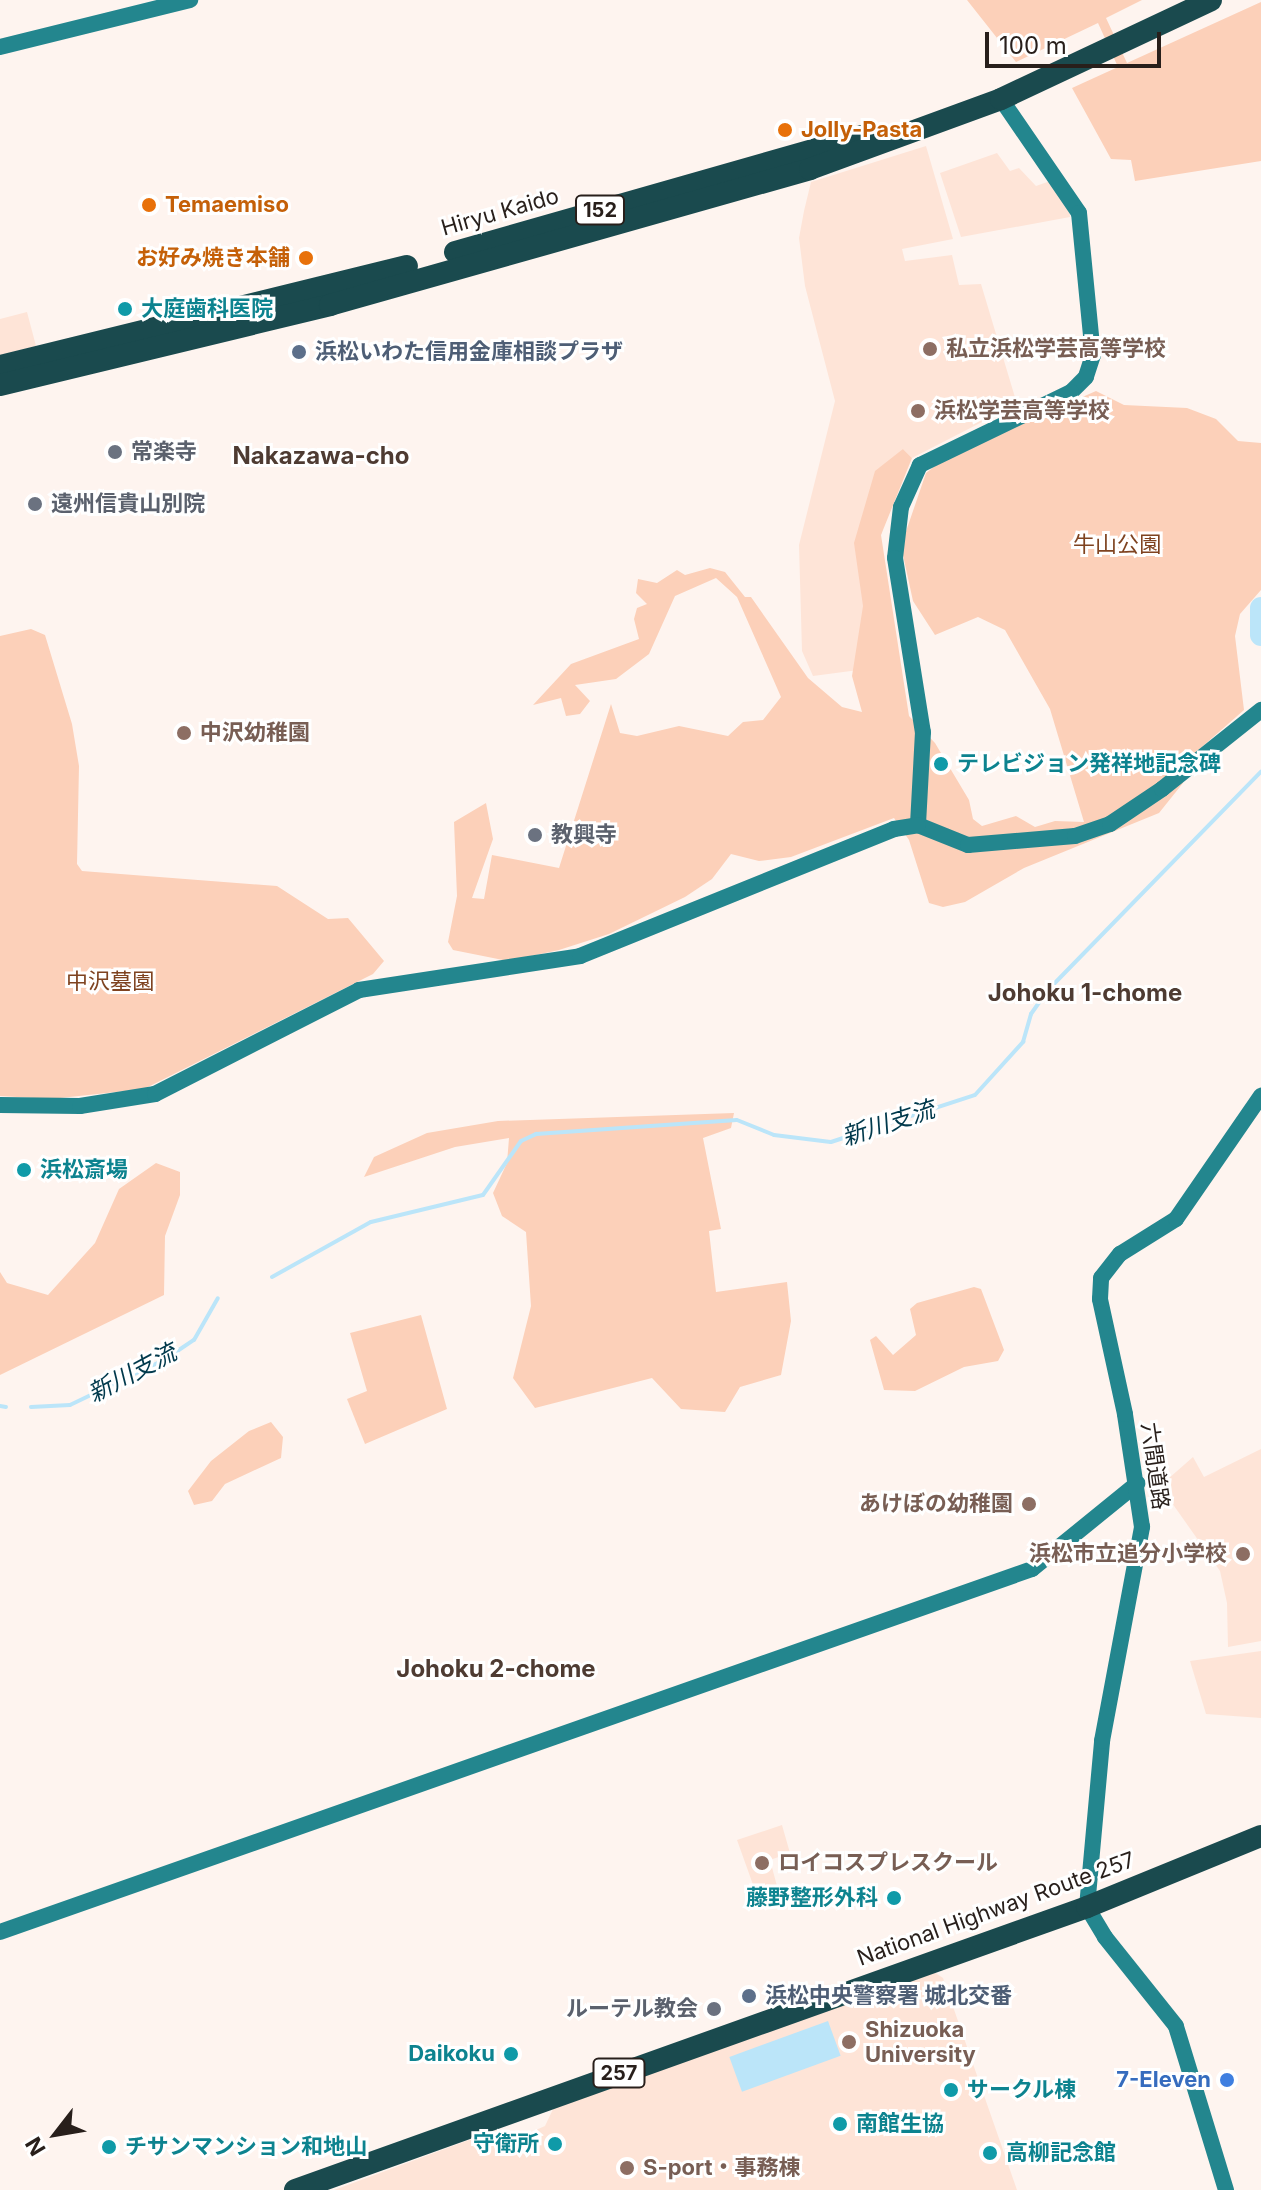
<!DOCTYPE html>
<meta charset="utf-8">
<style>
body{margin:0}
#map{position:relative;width:1261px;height:2190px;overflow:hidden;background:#fef4ef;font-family:Inter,"Noto Sans JP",sans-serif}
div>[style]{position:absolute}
.built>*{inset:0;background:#fee4d7}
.green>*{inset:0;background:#fcd0b9}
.water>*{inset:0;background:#bbe5f9;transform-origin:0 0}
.stream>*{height:4px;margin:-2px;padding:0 2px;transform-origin:2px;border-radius:2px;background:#bbe5f9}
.river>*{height:22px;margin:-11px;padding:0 11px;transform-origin:11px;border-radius:11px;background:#bbe5f9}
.secondary>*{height:16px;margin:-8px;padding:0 8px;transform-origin:8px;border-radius:8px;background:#23868e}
.highway>*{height:22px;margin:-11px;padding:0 11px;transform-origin:11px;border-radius:11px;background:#1a4a4e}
.dots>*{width:22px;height:22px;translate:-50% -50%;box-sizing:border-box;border:4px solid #fff;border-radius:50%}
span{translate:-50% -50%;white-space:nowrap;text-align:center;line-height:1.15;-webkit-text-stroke:6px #fff;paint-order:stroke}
.shield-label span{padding:2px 6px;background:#fff;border:2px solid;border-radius:6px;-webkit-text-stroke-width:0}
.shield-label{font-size:20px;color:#281f1b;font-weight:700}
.food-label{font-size:22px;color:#c56008;font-weight:700}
.left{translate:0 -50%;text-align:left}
.right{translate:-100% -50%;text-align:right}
.street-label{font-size:22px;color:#281f1b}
.culture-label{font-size:22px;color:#0d838f;font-weight:700}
.education-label{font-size:22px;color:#785e54;font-weight:700}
.service-label{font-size:22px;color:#4e5e75;font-weight:700}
.worship-label{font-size:22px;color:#5b616d;font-weight:700}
.park-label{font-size:22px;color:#7f4320}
.shop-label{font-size:22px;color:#366cbe;font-weight:700}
.neighbourhood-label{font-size:24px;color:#4e3b32;font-weight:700}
.water-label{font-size:24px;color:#00394c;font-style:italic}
.north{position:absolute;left:16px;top:2094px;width:80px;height:80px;-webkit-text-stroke:6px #fff;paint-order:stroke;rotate:239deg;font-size:22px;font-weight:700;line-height:32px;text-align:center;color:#281f1b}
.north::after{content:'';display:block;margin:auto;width:28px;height:36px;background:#281f1b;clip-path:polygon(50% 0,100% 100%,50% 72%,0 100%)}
.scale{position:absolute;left:985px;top:32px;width:176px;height:36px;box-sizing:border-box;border:4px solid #281f1b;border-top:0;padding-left:10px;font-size:24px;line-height:28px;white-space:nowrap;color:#281f1b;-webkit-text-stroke:6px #fff;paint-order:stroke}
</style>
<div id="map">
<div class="built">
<div style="clip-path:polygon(926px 146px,953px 239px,902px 249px,905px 261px,952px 255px,959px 285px,981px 284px,1017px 404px,912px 458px,903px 449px,863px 606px,866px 669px,813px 676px,802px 651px,799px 545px,835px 401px,805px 286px,799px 238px,804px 211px,811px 182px)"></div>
<div style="clip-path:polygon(997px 153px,1010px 171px,1019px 168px,1036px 186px,1053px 180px,1069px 205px,1070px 217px,961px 237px,940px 173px)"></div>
<div style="clip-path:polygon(27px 312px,36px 346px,0 355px,0 319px)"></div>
<div style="clip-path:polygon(1261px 1449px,1261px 1641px,1228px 1647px,1227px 1603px,1220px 1571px,1160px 1486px,1193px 1457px,1204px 1477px)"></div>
<div style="clip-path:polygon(1261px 1651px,1261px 1718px,1206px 1714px,1190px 1661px)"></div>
<div style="clip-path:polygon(782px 1825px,790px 1853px,770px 1860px,777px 1886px,756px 1893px,737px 1840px)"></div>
<div style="clip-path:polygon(931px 1970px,943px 1978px,1017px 2190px,334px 2190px,496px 2130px,513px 2140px,545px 2126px,554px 2107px)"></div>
</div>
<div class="green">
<div style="clip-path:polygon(967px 0,1142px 0,1106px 18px,1127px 63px,1261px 2px,1261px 161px,1135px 181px,1131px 160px,1111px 159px,1072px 88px,1118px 67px,1098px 23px,1016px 62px)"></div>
<div style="clip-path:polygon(1096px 391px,1124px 405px,1187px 408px,1216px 419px,1238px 441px,1261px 443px,1261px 590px,1240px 614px,1235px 636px,1244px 710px,1179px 767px,1183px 783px,1159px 813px,1024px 868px,965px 902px,943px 907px,929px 903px,909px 840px,894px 818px,791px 857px,759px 861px,731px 854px,712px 879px,685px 897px,609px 934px,559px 950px,508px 961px,453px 950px,448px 942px,457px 896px,454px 822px,486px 803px,493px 839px,472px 898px,484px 899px,492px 855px,559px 868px,611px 704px,620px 733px,637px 736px,679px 726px,728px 736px,743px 722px,763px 720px,781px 697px,737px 597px,716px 578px,675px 596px,649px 654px,616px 679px,575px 685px,590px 701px,580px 714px,566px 716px,561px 698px,533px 705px,571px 664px,639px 639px,634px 619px,637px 608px,647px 604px,636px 593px,638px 579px,657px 583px,677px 570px,685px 575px,710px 568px,725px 572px,745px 597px,751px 597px,808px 678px,842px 707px,862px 712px,852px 676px,863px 606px,854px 543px,875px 471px,903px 449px,912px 458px,881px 535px,909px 716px,935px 743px,969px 800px,973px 819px,982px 826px,1016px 816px,1035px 827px,1055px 821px,1084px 822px,1050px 709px,1005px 630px,978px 617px,935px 635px,913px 601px,901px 546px,926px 473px,948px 456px)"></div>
<div style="clip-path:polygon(31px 629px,45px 635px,72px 724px,79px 766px,77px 864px,82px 871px,277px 886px,328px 919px,348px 918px,384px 961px,373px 974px,144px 1089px,51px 1099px,0 1096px,0 636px)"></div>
<div style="clip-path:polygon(734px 1113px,731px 1128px,703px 1138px,721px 1229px,709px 1231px,716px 1292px,787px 1282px,791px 1321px,781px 1375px,740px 1387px,725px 1412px,681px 1409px,652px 1378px,535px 1408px,513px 1378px,531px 1306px,526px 1232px,502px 1216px,493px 1193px,507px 1163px,509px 1138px,455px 1147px,364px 1177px,374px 1157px,427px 1133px,498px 1121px)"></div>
<div style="clip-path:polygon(156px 1163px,180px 1172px,180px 1195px,165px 1236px,164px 1295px,0 1375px,0 1272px,7px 1283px,48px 1295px,95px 1243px,119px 1189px)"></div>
<div style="clip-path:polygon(974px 1287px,981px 1289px,1004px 1350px,998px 1361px,964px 1367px,915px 1391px,884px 1390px,870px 1340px,876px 1336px,893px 1355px,916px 1335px,910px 1309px,917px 1303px)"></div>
<div style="clip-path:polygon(421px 1315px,447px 1409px,365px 1444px,347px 1399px,367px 1391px,350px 1333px)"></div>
<div style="clip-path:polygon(271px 1422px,283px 1437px,281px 1458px,225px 1484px,212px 1501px,194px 1505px,188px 1491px,211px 1461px,249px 1431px)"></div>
</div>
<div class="water">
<div style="left:828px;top:2021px;width:37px;height:105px;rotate:70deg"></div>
</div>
<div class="stream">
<div style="left:272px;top:1277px;width:113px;rotate:-29.1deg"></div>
<div style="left:371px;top:1222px;width:115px;rotate:-13.6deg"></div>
<div style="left:483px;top:1195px;width:66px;rotate:-54.9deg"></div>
<div style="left:521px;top:1141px;width:17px;rotate:-25deg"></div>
<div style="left:536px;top:1134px;width:201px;rotate:-4deg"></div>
<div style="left:737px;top:1120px;width:40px;rotate:22deg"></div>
<div style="left:774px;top:1135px;width:57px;rotate:7deg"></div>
<div style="left:831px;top:1142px;width:151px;rotate:-18.1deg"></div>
<div style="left:975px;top:1095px;width:72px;rotate:-47.8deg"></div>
<div style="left:1023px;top:1042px;width:29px;rotate:-74deg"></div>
<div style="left:1031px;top:1014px;width:29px;rotate:-55deg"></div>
<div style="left:1048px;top:990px;width:305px;rotate:-45.7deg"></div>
<div style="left:0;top:1406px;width:6px;rotate:9deg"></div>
<div style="left:31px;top:1407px;width:39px;rotate:-3deg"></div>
<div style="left:70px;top:1405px;width:104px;rotate:-25.6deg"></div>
<div style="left:164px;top:1360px;width:36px;rotate:-34deg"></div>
<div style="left:194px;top:1340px;width:48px;rotate:-60.3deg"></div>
</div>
<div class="river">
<div style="left:1261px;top:608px;width:27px;rotate:90deg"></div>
</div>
<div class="secondary">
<div style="left:0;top:47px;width:196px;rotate:-13.9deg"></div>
<div style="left:1001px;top:99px;width:138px;rotate:55.6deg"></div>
<div style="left:1079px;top:213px;width:143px;rotate:84.4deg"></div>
<div style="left:1093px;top:355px;width:23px;rotate:108deg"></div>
<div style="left:1086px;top:377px;width:21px;rotate:135deg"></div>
<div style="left:1071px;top:392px;width:168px;rotate:154.2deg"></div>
<div style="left:920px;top:465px;width:46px;rotate:114.3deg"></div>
<div style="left:901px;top:507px;width:51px;rotate:96.7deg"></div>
<div style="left:895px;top:558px;width:176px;rotate:80.9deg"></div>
<div style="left:923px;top:732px;width:93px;rotate:93.1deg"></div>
<div style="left:918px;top:825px;width:54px;rotate:21.8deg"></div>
<div style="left:968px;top:845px;width:107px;rotate:-4.8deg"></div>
<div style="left:1075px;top:836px;width:37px;rotate:-19deg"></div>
<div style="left:1110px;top:824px;width:63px;rotate:-33.9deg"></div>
<div style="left:1162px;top:789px;width:127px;rotate:-38.6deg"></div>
<div style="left:0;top:1105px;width:80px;rotate:0.7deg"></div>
<div style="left:80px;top:1106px;width:76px;rotate:-9.1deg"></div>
<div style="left:155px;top:1094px;width:229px;rotate:-27deg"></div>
<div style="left:359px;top:990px;width:224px;rotate:-8.7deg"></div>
<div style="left:580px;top:956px;width:339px;rotate:-22deg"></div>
<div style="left:894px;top:829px;width:24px;rotate:-9deg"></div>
<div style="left:0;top:1932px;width:1094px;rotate:-19.38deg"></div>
<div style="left:1032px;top:1569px;width:136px;rotate:-39.1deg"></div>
<div style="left:1226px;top:2190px;width:171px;rotate:-107deg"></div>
<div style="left:1176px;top:2026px;width:114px;rotate:-128.6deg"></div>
<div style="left:1105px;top:1937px;width:35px;rotate:-121deg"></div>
<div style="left:1087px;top:1907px;width:167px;rotate:-84.8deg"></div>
<div style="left:1102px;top:1741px;width:218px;rotate:-79.4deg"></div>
<div style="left:1142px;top:1527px;width:114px;rotate:-98.6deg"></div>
<div style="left:1125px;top:1414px;width:118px;rotate:-102.3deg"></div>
<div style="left:1100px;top:1299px;width:21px;rotate:-87deg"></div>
<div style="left:1101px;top:1278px;width:31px;rotate:-52deg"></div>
<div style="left:1120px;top:1254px;width:66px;rotate:-32deg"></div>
<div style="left:1176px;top:1219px;width:150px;rotate:-55.4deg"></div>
</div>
<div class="highway">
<div style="left:455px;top:252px;width:434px;rotate:-15.9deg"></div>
<div style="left:0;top:366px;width:419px;rotate:-13.8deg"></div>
<div style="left:0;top:385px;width:340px;rotate:-13.6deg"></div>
<div style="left:330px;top:305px;width:499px;rotate:-15.8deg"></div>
<div style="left:810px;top:169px;width:203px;rotate:-20.1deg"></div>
<div style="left:1001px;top:99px;width:232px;rotate:-25.2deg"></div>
<div style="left:295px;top:2190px;width:841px;rotate:-19.66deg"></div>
<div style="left:1087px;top:1907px;width:188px;rotate:-22.2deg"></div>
</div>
<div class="dots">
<div style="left:785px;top:130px;background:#e8710a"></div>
<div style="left:149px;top:205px;background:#e8710a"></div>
<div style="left:306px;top:258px;background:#e8710a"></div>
<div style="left:125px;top:309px;background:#0f9aa8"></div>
<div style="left:930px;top:349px;background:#8d6e63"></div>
<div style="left:299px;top:352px;background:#5c6f8a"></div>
<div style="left:918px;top:411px;background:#8d6e63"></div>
<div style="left:115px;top:452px;background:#6b7280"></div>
<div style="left:35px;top:504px;background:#6b7280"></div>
<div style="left:184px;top:733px;background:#8d6e63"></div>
<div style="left:941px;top:764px;background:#0f9aa8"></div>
<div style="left:535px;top:835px;background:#6b7280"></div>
<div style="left:24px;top:1170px;background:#0f9aa8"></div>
<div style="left:1029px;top:1504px;background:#8d6e63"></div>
<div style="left:1243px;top:1554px;background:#8d6e63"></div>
<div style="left:762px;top:1863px;background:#8d6e63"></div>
<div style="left:894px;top:1898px;background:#0f9aa8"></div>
<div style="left:749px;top:1996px;background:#5c6f8a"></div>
<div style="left:714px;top:2009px;background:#6b7280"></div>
<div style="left:849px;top:2042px;background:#8d6e63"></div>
<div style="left:511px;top:2054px;background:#0f9aa8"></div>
<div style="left:1227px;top:2080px;background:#3f7fe0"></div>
<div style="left:951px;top:2090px;background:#0f9aa8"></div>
<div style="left:840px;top:2124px;background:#0f9aa8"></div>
<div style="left:555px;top:2144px;background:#0f9aa8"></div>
<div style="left:109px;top:2147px;background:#0f9aa8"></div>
<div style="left:990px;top:2153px;background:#0f9aa8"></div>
<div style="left:627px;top:2168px;background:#8d6e63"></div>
</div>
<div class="shield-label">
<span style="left:600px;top:210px">152</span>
<span style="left:619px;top:2073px">257</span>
</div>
<div class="food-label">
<span class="left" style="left:801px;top:130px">Jolly-Pasta</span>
<span class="left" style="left:165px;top:205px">Temaemiso</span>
<span class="right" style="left:290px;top:258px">お好み焼き本舗</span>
</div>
<div class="street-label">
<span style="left:500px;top:212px;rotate:-16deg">Hiryu Kaido</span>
<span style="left:1155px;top:1466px;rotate:82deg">六間道路</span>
<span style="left:996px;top:1909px;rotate:-20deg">National Highway Route 257</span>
</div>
<div class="culture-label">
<span class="left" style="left:141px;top:309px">大庭歯科医院</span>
<span class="left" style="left:957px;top:764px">テレビジョン発祥地記念碑</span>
<span class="left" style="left:40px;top:1170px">浜松斎場</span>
<span class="right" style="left:878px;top:1898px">藤野整形外科</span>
<span class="right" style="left:495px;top:2054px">Daikoku</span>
<span class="left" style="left:967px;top:2090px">サークル棟</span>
<span class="left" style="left:856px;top:2124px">南館生協</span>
<span class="right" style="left:539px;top:2144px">守衛所</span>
<span class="left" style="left:125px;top:2147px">チサンマンション和地山</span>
<span class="left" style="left:1006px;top:2153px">高柳記念館</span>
</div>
<div class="education-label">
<span class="left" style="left:946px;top:349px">私立浜松学芸高等学校</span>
<span class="left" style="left:934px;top:411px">浜松学芸高等学校</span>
<span class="left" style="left:200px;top:733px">中沢幼稚園</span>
<span class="right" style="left:1013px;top:1504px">あけぼの幼稚園</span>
<span class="right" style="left:1227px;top:1554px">浜松市立追分小学校</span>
<span class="left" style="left:778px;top:1863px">ロイコスプレスクール</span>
<span class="left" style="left:865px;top:2042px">Shizuoka<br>University</span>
<span class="left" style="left:643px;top:2168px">S-port・事務棟</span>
</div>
<div class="service-label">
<span class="left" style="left:315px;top:352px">浜松いわた信用金庫相談プラザ</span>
<span class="left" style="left:765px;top:1996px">浜松中央警察署 城北交番</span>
</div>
<div class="worship-label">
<span class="left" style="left:131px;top:452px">常楽寺</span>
<span class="left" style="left:51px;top:504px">遠州信貴山別院</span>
<span class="left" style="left:551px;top:835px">教興寺</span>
<span class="right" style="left:698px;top:2009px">ルーテル教会</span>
</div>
<div class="park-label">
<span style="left:1117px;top:545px">牛山公園</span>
<span style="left:110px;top:982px">中沢墓園</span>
</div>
<div class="shop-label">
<span class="right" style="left:1211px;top:2080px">7-Eleven</span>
</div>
<div class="neighbourhood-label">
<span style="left:321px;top:456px">Nakazawa-cho</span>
<span style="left:1085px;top:993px">Johoku 1-chome</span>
<span style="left:496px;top:1669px">Johoku 2-chome</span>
</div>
<div class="water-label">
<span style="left:888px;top:1123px;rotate:-18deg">新川支流</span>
<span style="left:132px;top:1373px;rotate:-28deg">新川支流</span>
</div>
<div class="north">N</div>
<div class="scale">100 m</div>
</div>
